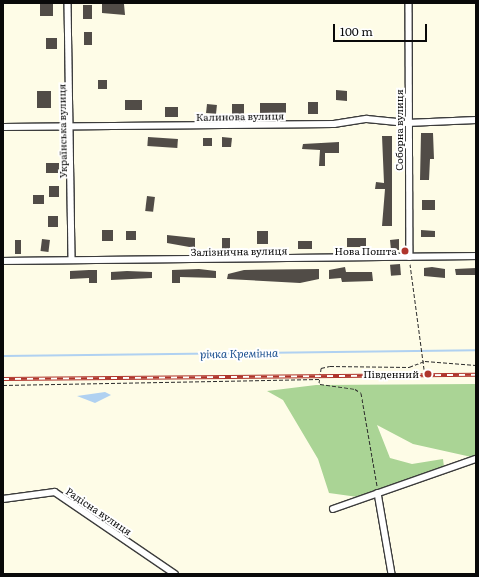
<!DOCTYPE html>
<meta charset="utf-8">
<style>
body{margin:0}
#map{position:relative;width:479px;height:577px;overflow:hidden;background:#fefce7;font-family:Literata,serif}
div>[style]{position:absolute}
.forest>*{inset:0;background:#aad495}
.water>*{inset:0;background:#b0d1f1}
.stream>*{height:2px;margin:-1px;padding:0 1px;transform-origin:1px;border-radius:1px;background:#b0d1f1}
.building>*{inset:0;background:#514c47;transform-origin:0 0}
.path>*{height:1px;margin-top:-0.5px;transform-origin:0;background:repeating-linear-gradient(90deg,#2b2b2b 0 4px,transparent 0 6px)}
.roads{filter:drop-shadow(1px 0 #3c3c3c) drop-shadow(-1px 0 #3c3c3c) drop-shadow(0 1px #3c3c3c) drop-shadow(0 -1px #3c3c3c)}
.minor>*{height:5.5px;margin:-2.75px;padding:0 2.75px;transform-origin:2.75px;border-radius:2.75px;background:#fff}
.rail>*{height:3.5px;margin-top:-1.75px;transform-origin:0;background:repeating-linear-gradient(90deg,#fff 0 6px,#af352c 0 12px);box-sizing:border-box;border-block:1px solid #af352c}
.dots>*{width:11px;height:11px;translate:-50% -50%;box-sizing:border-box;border:2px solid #fff;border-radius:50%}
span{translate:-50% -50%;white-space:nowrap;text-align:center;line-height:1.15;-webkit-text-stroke:4px #fff;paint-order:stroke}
.street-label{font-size:10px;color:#090909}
.poi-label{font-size:10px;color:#090909}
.right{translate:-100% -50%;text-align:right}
.water-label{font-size:11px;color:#1d5191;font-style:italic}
.frame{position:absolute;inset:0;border:4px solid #090909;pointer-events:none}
.scale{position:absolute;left:333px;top:24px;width:94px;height:18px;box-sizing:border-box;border:2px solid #090909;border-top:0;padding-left:5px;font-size:12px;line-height:14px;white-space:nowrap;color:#090909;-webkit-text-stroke:3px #fff;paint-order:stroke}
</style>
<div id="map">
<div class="forest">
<div style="clip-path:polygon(476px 384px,476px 458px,413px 444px,377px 425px,390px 458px,412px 464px,443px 459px,444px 467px,365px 498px,329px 493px,318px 459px,283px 400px,267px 391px,316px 385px)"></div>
</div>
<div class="water">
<div style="clip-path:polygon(105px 392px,111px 395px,95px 403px,77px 396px)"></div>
</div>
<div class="stream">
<div style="left:3px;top:356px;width:473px;rotate:-0.7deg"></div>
</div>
<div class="building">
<div style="clip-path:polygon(102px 3px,124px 4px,125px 15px,102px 13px)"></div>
<div style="left:40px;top:4px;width:13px;height:12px"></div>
<div style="left:83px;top:5px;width:9px;height:14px"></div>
<div style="left:84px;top:32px;width:8px;height:13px"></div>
<div style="left:46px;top:38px;width:11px;height:11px"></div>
<div style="left:98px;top:80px;width:9px;height:9px"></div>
<div style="clip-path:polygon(336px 90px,347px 91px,347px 101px,336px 100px)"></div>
<div style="left:51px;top:91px;width:17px;height:14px;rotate:90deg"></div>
<div style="left:125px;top:100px;width:17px;height:10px"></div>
<div style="left:308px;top:102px;width:10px;height:12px"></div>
<div style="left:260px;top:103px;width:26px;height:10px"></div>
<div style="left:207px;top:104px;width:10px;height:9px;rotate:6deg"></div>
<div style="left:232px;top:104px;width:12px;height:10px"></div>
<div style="left:165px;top:107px;width:13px;height:10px"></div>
<div style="clip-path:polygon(421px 133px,433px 133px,434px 159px,430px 159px,429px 180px,420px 180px)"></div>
<div style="clip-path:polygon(382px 136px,392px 136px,392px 226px,382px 226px,385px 189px,375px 189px,376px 182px,384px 183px)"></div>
<div style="left:148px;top:137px;width:30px;height:9px;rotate:4deg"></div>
<div style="clip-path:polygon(222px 137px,232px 138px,231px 147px,222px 147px)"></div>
<div style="left:203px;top:138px;width:9px;height:8px"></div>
<div style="clip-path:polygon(339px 142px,339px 153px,325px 153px,325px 166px,319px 166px,320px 150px,302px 149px,303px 144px)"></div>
<div style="left:46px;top:163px;width:13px;height:10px"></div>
<div style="left:59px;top:186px;width:11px;height:10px;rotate:90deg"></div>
<div style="left:33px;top:195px;width:11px;height:9px"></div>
<div style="left:147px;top:196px;width:8px;height:15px;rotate:7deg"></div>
<div style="left:422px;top:200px;width:13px;height:10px"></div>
<div style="left:48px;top:216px;width:10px;height:11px"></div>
<div style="left:102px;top:230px;width:11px;height:11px"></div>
<div style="clip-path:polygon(421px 230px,435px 231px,435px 237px,421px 237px)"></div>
<div style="left:126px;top:231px;width:10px;height:9px"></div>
<div style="left:257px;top:231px;width:11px;height:13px"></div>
<div style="clip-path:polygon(167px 235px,195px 238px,195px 248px,167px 243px)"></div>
<div style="left:230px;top:238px;width:12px;height:8px;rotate:90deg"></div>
<div style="left:347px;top:238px;width:19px;height:9px"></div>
<div style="left:42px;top:239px;width:8px;height:12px;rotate:7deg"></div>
<div style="clip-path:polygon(399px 239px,399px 250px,391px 250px,390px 240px)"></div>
<div style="left:15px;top:240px;width:6px;height:14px"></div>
<div style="left:298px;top:241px;width:14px;height:8px"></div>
<div style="left:400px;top:264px;width:11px;height:10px;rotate:85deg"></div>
<div style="clip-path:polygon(345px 267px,346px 272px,372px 272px,373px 281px,342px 282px,341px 278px,329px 279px,329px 270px)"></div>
<div style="clip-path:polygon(432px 267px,445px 269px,445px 278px,424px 276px,424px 268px)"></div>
<div style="clip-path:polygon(476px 268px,476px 275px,456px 275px,455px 269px)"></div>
<div style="clip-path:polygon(199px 269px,216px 271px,216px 278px,180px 277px,180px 283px,172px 283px,172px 270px)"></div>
<div style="clip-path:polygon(319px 269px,319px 279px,300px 283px,227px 279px,228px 274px,244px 270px)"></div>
<div style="clip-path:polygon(89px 270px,97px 270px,97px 283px,89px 283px,89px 278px,70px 279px,70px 271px)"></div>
<div style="clip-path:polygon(127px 271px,152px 272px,152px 278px,111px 280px,111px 272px)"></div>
</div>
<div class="path">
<div style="left:410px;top:264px;width:106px;rotate:82.4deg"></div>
<div style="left:319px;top:383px;width:15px;rotate:-82deg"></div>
<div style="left:321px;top:368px;width:9px;rotate:-13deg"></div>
<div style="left:330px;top:366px;width:79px;rotate:0.7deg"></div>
<div style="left:409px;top:367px;width:17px;rotate:-21deg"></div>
<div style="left:425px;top:361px;width:51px;rotate:4.5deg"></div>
<div style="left:320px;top:384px;width:35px;rotate:8deg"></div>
<div style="left:355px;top:389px;width:7px;rotate:34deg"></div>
<div style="left:361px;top:393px;width:94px;rotate:80.2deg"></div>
<div style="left:3px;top:385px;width:316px;rotate:-1.1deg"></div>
</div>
<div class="roads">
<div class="minor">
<div style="left:68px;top:3px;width:257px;rotate:89.1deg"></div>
<div style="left:409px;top:3px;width:254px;rotate:89.8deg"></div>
<div style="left:3px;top:127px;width:331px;rotate:-0.5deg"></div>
<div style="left:334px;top:124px;width:33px;rotate:-9deg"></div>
<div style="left:367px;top:119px;width:40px;rotate:5.7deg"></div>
<div style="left:407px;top:123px;width:69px;rotate:-2.5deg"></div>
<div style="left:3px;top:261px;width:473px;rotate:-0.6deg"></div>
<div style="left:378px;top:493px;width:82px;rotate:80.2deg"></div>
<div style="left:3px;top:499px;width:52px;rotate:-7.7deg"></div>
<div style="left:55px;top:492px;width:145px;rotate:34.3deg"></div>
<div style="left:333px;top:509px;width:151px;rotate:-19.3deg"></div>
</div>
</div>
<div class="rail">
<div style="left:3px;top:379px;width:473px;rotate:-0.5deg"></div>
</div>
<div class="dots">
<div style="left:405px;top:251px;background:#af352c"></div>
<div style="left:428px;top:374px;background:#af352c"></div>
</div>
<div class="street-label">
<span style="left:240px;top:116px;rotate:-1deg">Калинова вулиця</span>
<span style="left:399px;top:130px;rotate:-90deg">Соборна вулиця</span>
<span style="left:62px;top:131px;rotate:-91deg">Українська вулиця</span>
<span style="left:239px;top:251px;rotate:-1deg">Залізнична вулиця</span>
<span style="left:99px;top:511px;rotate:34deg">Радісна вулиця</span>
</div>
<div class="poi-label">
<span class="right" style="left:397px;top:251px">Нова Пошта</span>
<span class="right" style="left:419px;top:374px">Південний</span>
</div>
<div class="water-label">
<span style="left:239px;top:353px;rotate:-1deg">річка Кремінна</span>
</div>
<div class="frame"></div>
<div class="scale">100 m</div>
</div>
